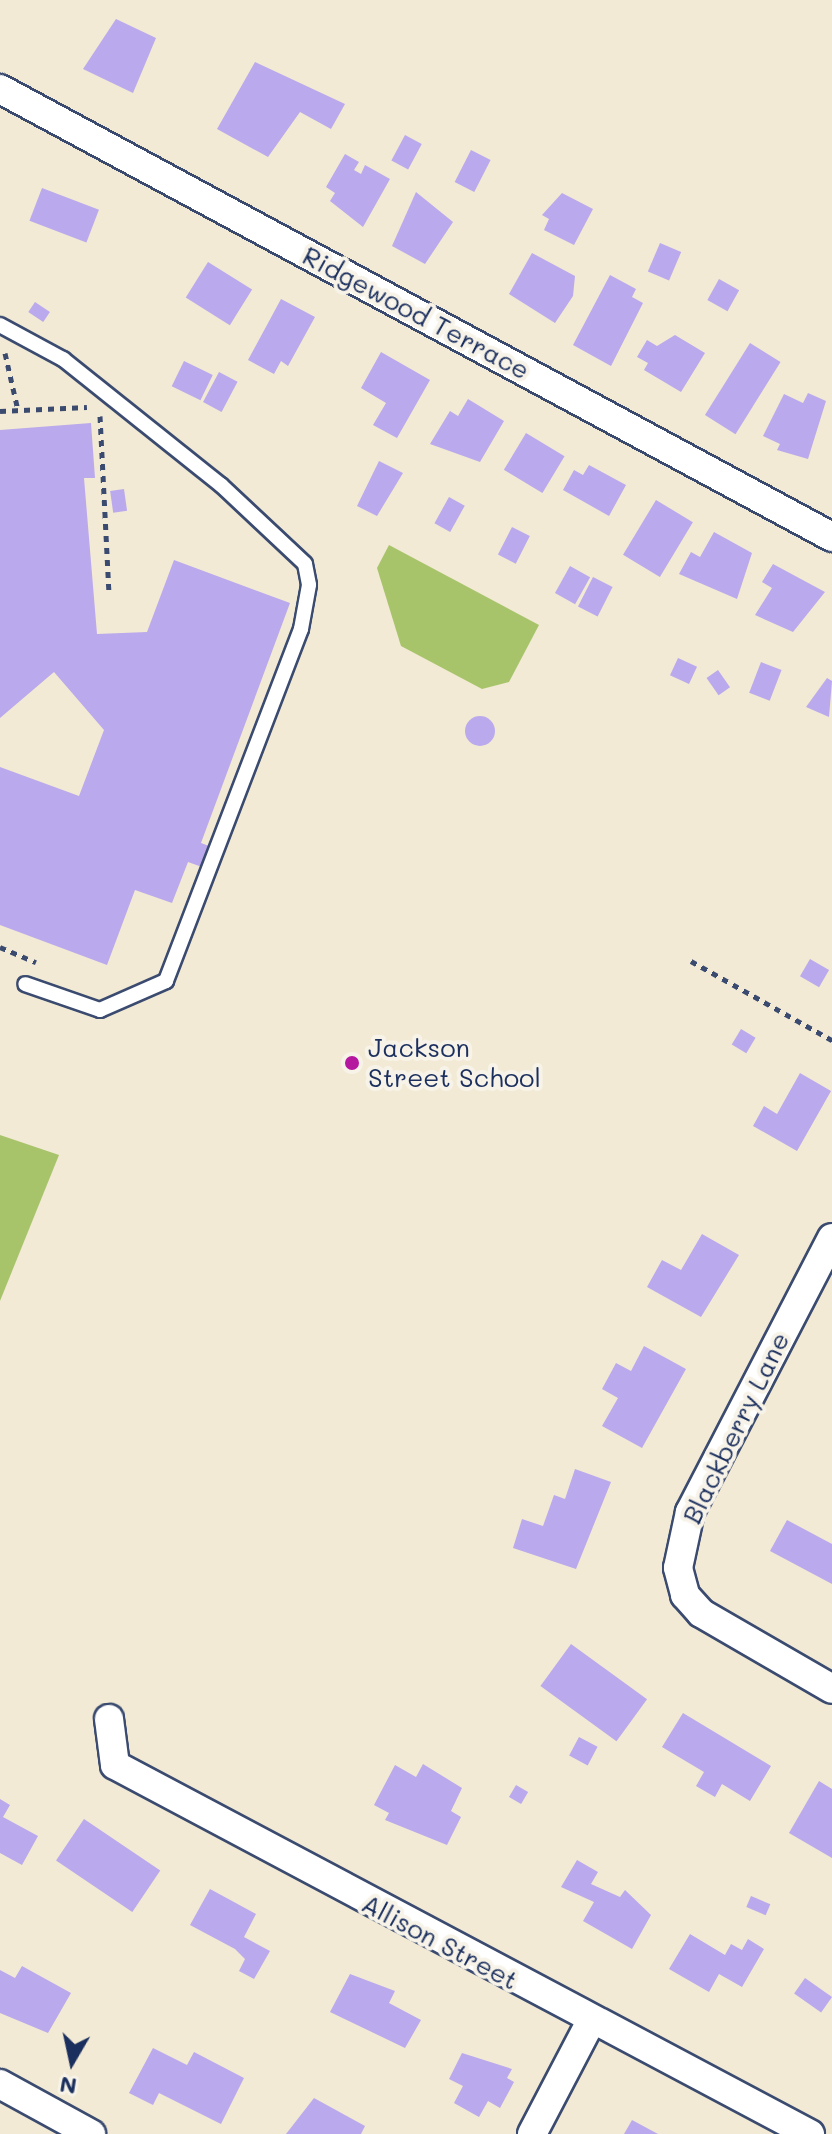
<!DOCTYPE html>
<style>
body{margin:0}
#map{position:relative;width:832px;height:2134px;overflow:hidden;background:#f2ead4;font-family:Mali,sans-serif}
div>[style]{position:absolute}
.green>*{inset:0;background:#a8c46b}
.building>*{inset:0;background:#baa9ec;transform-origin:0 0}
.round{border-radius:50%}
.path>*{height:5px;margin-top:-2.5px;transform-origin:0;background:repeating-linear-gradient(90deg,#3b4b70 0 6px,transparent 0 12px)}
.roads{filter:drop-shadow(2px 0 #3b4b70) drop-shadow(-2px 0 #3b4b70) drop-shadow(0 2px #3b4b70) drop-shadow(0 -2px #3b4b70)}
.lane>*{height:14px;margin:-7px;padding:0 7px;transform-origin:7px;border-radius:7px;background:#fff}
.street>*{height:28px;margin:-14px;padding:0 14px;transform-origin:14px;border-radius:14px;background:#fff}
.dots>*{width:22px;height:22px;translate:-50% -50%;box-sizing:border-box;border:4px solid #f7f3e8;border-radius:50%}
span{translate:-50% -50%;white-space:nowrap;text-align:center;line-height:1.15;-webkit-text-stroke:8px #f7f3e8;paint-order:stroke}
.street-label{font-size:26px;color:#1b2f5e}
.poi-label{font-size:26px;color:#1b2f5e}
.left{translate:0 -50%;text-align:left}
.north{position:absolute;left:32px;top:2022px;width:80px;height:80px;-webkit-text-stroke:6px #f7f3e8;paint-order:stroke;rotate:189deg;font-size:22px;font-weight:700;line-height:32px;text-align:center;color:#1b2f5e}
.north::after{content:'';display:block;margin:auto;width:28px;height:36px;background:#1b2f5e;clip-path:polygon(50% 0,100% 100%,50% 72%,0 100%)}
</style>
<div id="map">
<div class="green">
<div style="clip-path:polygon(389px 545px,539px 625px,509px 682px,482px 689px,401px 646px,377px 568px)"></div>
<div style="clip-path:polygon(0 1135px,59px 1155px,0 1301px)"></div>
</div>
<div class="building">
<div style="clip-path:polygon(116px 19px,156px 38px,133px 93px,83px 69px)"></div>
<div style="clip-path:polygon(255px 62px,345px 104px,331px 129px,300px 112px,268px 157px,217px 129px)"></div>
<div style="left:405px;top:135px;width:19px;height:29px;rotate:28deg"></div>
<div style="left:471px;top:150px;width:22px;height:36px;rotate:27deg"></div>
<div style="clip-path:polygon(345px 154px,359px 162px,354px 170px,361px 174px,365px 165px,390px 179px,363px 227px,330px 201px,335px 193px,326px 187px)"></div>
<div style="left:42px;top:188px;width:61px;height:35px;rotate:21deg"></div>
<div style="clip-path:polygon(416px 192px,453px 222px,425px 264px,392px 246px)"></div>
<div style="clip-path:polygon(562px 193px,593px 209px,574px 245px,544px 230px,549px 219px,542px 215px)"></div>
<div style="left:660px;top:243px;width:23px;height:31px;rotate:23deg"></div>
<div style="clip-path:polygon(532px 253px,575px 276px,573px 296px,555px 323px,509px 294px)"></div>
<div style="left:208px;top:262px;width:52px;height:42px;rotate:32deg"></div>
<div style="clip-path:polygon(610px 275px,636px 289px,632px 297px,643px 303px,611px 366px,573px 345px)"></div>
<div style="left:719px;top:279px;width:23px;height:24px;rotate:29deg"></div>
<div style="clip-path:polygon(281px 299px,315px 317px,288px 366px,281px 361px,274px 374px,248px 360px)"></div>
<div style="left:35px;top:302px;width:18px;height:12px;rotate:34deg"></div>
<div style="clip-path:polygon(675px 335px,705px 353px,681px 392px,644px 370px,648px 363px,637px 357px,647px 340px,657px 346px)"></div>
<div style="left:750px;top:343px;width:36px;height:85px;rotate:32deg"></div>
<div style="clip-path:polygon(381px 352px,430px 380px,397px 438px,373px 425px,386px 403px,361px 388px)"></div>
<div style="left:184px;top:361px;width:32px;height:28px;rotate:26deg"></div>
<div style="left:219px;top:372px;width:21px;height:34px;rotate:28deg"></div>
<div style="clip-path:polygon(808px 393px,826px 401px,808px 459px,777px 450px,780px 444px,763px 436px,784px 394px,803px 403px)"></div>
<div style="clip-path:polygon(468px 399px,504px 421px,480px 462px,430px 444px,450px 411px,458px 416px)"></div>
<div style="clip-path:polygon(91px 423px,95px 478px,84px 478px,97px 634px,147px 632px,174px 560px,290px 603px,201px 843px,209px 846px,202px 867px,188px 862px,172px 903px,135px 890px,107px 965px,0 925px,0 767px,79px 796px,104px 730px,54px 672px,0 718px,0 430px)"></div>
<div style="left:526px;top:433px;width:45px;height:43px;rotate:31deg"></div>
<div style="clip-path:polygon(379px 461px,403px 473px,377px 516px,357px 506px)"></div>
<div style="clip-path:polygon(589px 465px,626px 485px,609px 516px,563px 490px,574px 470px,583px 475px)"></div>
<div style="left:124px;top:489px;width:22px;height:14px;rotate:82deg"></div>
<div style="left:449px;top:497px;width:18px;height:30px;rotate:29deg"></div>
<div style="left:656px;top:500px;width:43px;height:64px;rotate:31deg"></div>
<div style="left:512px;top:527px;width:20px;height:31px;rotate:27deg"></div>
<div style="clip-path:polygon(714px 532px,752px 553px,737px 599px,679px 574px,691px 552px,700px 557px)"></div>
<div style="clip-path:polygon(773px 564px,825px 592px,793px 632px,755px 615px,772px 588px,762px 582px)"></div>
<div style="left:570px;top:566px;width:23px;height:31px;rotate:29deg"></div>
<div style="left:593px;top:577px;width:22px;height:33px;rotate:27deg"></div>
<div style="left:678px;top:658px;width:21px;height:19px;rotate:25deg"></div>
<div style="left:761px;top:662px;width:22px;height:33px;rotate:21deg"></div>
<div style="left:718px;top:670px;width:21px;height:14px;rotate:55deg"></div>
<div style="clip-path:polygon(827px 678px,832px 681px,829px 717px,806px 707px)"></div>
<div class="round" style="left:465px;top:716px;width:30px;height:30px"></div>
<div style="left:810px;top:959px;width:22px;height:20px;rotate:30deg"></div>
<div style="left:741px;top:1029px;width:17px;height:18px;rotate:31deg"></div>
<div style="clip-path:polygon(800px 1073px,831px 1091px,797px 1151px,753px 1126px,764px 1106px,777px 1114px)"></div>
<div style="clip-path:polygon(702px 1234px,739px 1255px,701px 1317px,647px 1287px,662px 1260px,681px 1270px)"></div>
<div style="clip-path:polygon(644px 1346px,686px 1369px,642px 1448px,602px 1426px,618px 1398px,602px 1389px,616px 1363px,631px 1371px)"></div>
<div style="clip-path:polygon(575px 1469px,611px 1482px,576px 1569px,513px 1548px,522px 1519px,543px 1526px,554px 1495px,565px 1499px)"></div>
<div style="clip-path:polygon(787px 1520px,832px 1544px,832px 1584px,770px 1551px)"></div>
<div style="left:571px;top:1644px;width:94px;height:52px;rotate:36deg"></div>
<div style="clip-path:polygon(683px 1713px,771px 1766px,750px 1801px,722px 1784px,715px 1797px,696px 1786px,704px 1772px,662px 1747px)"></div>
<div style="left:579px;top:1737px;width:21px;height:21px;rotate:28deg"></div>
<div style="clip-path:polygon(423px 1764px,462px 1788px,451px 1811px,461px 1817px,447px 1845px,385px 1820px,389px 1813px,374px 1805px,395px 1765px,416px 1777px)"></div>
<div style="clip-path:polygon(819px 1781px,832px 1789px,832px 1858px,789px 1833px)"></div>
<div style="left:516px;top:1785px;width:14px;height:14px;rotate:30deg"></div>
<div style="clip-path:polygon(0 1799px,10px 1805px,3px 1817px,38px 1836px,22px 1865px,0 1853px)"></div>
<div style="left:84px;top:1819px;width:92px;height:50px;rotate:34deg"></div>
<div style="clip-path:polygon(577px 1860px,598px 1872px,591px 1884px,620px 1897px,625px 1890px,651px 1915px,632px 1949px,583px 1921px,594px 1902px,561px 1887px)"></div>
<div style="clip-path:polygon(210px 1889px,256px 1914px,244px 1937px,270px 1951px,254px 1979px,239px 1971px,245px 1959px,235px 1949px,190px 1925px)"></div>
<div style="left:751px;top:1896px;width:21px;height:12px;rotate:23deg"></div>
<div style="clip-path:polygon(690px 1934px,725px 1955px,731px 1944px,742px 1950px,748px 1939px,764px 1949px,742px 1987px,719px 1974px,709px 1992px,669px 1969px)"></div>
<div style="clip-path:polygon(22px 1966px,71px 1993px,48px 2033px,0 2013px,0 1970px,15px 1978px)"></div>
<div style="clip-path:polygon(350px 1974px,395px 1991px,389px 2003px,421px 2020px,405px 2048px,330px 2012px)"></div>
<div style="left:805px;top:1978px;width:33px;height:19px;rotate:35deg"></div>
<div style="clip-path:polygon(153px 2048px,187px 2065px,194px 2052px,244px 2078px,221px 2124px,159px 2093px,153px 2105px,129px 2093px)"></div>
<div style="clip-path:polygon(462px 2053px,512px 2069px,507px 2078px,514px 2082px,500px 2108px,488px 2101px,479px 2117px,454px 2103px,463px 2086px,449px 2079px)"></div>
<div style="clip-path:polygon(314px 2098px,365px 2126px,361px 2134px,286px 2134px)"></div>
<div style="clip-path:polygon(632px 2120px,658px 2134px,624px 2134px)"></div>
</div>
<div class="path">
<div style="left:5px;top:353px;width:58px;rotate:77.2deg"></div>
<div style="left:0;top:411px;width:87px;rotate:-2.6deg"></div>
<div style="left:100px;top:416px;width:179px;rotate:87.1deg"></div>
<div style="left:0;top:947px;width:39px;rotate:23deg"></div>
<div style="left:691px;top:961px;width:162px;rotate:29.3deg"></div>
</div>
<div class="roads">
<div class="lane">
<div style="left:0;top:325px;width:72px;rotate:28.4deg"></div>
<div style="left:63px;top:359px;width:202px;rotate:38.6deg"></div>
<div style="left:221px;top:485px;width:115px;rotate:43.2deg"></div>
<div style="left:305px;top:564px;width:21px;rotate:79deg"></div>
<div style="left:309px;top:585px;width:45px;rotate:100.3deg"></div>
<div style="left:301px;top:629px;width:377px;rotate:111deg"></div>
<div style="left:166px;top:981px;width:72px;rotate:156.3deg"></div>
<div style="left:100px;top:1010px;width:79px;rotate:-160.9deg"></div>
</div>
<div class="street">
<div style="left:0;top:89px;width:945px;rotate:28.3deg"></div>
<div style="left:832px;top:1238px;width:309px;rotate:117.4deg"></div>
<div style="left:690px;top:1512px;width:57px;rotate:102.1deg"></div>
<div style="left:678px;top:1568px;width:28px;rotate:75deg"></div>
<div style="left:685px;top:1595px;width:24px;rotate:48deg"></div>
<div style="left:701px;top:1613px;width:151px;rotate:30.1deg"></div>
<div style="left:109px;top:1719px;width:46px;rotate:82.6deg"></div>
<div style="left:115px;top:1765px;width:787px;rotate:27.97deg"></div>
<div style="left:0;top:2084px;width:104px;rotate:28.8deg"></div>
<div style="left:532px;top:2134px;width:125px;rotate:-62.4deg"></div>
</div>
</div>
<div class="dots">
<div style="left:352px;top:1063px;background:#b5179e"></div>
</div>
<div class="street-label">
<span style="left:416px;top:313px;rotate:28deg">Ridgewood Terrace</span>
<span style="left:736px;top:1428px;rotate:-64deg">Blackberry Lane</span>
<span style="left:440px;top:1942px;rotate:28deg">Allison Street</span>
</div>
<div class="poi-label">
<span class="left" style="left:368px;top:1063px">Jackson<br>Street School</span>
</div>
<div class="north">N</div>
</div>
